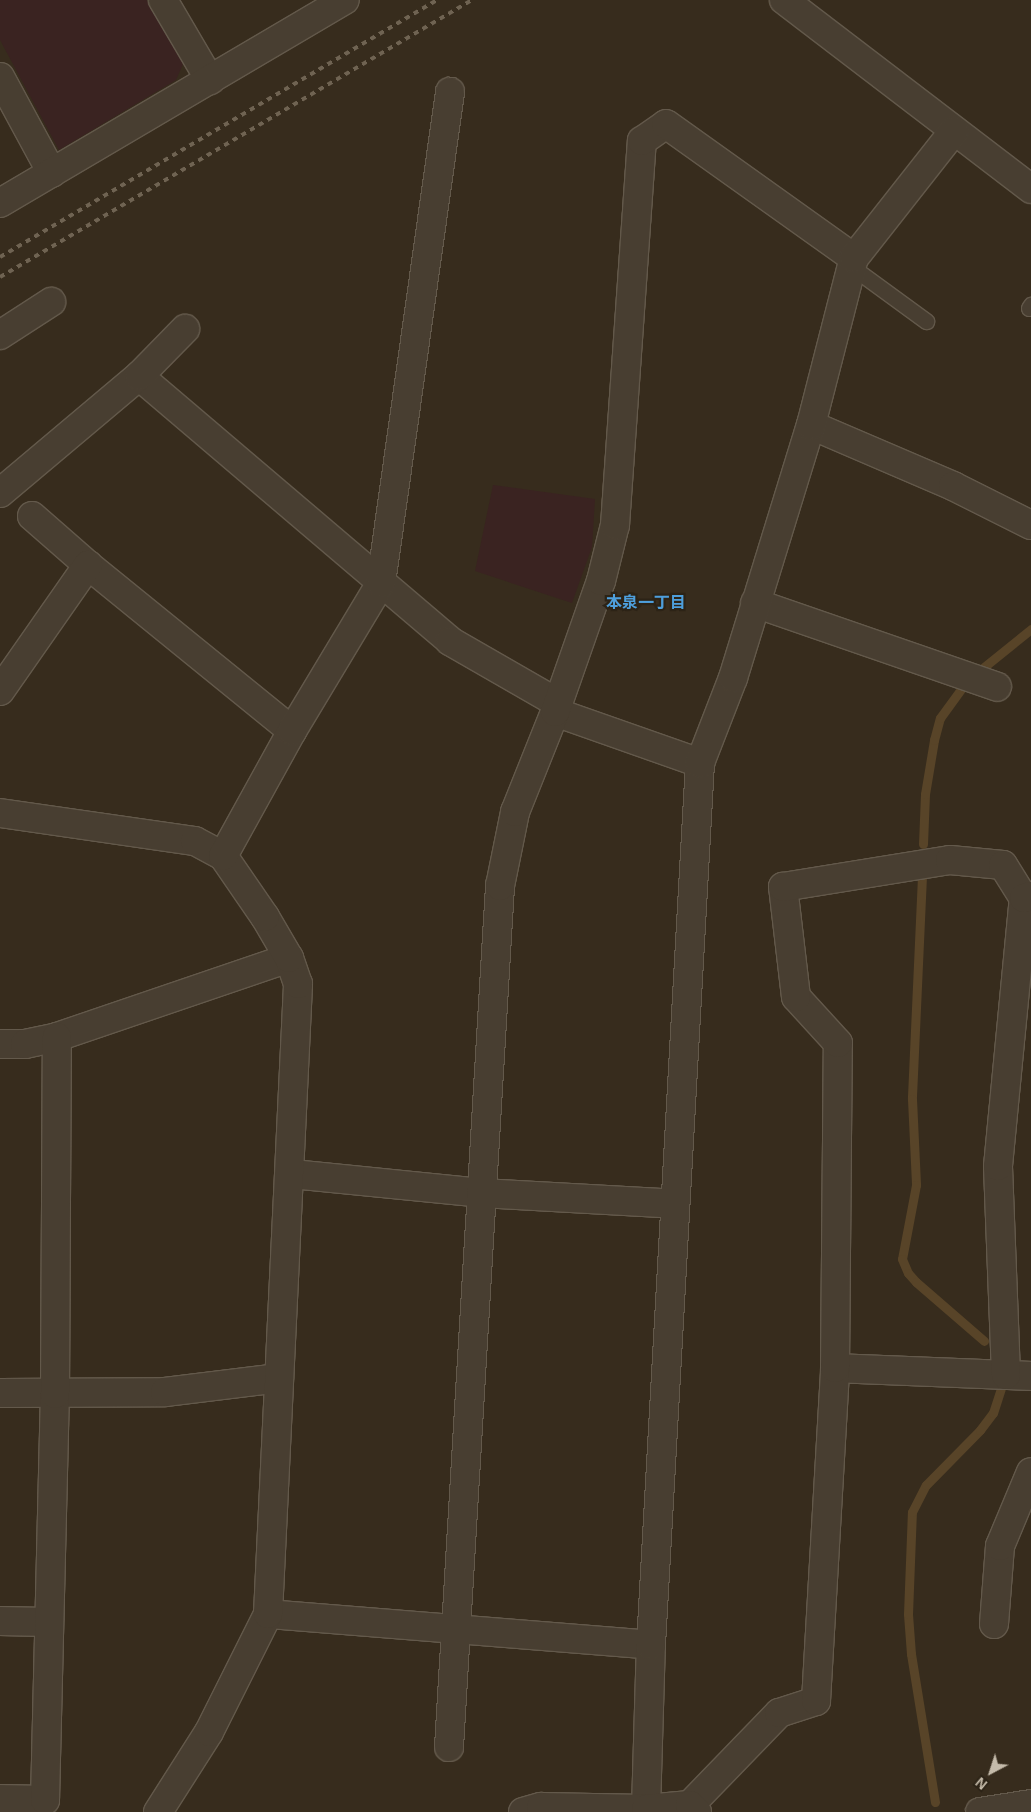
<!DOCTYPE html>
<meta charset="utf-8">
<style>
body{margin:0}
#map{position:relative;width:1031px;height:1812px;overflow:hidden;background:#372c1d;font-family:Helvetica,"Noto Sans JP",sans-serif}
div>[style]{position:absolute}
.green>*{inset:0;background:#3a2321}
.stream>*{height:9px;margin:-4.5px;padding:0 4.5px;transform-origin:4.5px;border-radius:4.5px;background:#584428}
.roads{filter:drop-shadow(1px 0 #63594b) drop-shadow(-1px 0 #63594b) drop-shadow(0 1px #63594b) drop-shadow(0 -1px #63594b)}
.lane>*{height:15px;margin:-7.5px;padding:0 7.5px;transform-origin:7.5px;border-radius:7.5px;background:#483e31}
.street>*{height:28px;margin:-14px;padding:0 14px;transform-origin:14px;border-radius:14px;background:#483e31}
.rail>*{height:4px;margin-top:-2px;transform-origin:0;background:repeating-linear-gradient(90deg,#6f6352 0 5px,transparent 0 10px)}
span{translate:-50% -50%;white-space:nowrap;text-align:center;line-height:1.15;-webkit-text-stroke:4.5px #2c2316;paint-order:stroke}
.neighbourhood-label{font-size:16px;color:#4e9fdc;font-weight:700}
.north{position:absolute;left:966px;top:1747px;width:50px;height:50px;-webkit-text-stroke:4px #2c2316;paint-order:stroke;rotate:220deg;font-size:14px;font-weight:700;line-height:20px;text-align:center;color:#c5bbaa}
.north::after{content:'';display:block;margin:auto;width:18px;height:22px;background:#c5bbaa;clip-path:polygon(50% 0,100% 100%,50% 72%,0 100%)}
</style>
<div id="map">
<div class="green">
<div style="clip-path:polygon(0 0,147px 0,183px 64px,176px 80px,59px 150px,0 40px)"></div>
<div style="clip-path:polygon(493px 485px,595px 499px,592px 547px,572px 603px,475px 571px)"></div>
</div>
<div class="stream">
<div style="left:979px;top:671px;width:67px;rotate:-38.9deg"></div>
<div style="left:923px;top:844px;width:50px;rotate:-87.7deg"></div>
<div style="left:925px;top:794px;width:55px;rotate:-80.5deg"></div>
<div style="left:934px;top:740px;width:23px;rotate:-75deg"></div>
<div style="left:940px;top:718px;width:37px;rotate:-54deg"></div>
<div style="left:922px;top:876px;width:223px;rotate:92.6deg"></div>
<div style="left:912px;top:1099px;width:86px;rotate:87.3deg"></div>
<div style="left:916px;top:1185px;width:75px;rotate:100.7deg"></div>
<div style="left:902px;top:1259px;width:15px;rotate:67deg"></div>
<div style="left:908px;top:1273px;width:12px;rotate:48deg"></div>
<div style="left:916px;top:1282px;width:90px;rotate:40.9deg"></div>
<div style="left:935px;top:1802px;width:150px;rotate:-99.2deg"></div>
<div style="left:911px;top:1654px;width:40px;rotate:-94.3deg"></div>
<div style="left:908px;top:1614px;width:102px;rotate:-87.8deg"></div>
<div style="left:912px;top:1512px;width:30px;rotate:-63deg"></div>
<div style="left:926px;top:1485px;width:77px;rotate:-45.5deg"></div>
<div style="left:980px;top:1430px;width:21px;rotate:-53deg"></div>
<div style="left:993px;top:1413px;width:25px;rotate:-72deg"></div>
</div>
<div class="roads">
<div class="lane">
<div style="left:852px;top:267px;width:92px;rotate:36.1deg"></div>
<div style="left:1029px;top:308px;width:4px;rotate:-56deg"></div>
</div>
<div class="street">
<div style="left:163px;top:0;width:93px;rotate:59.6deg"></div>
<div style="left:784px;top:0;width:311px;rotate:37.4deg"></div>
<div style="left:0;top:77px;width:109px;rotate:61.6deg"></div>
<div style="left:0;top:203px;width:400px;rotate:-30.5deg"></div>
<div style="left:0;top:335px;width:61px;rotate:-32.9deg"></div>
<div style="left:139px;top:376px;width:409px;rotate:40.4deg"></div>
<div style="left:450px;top:641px;width:125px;rotate:29.9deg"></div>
<div style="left:811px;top:425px;width:155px;rotate:23.2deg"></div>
<div style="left:953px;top:486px;width:87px;rotate:26.6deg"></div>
<div style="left:0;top:493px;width:182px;rotate:-40.1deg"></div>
<div style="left:139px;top:376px;width:66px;rotate:-45.6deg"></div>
<div style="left:32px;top:516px;width:74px;rotate:41.2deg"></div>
<div style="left:88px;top:565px;width:263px;rotate:39.1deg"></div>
<div style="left:755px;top:603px;width:256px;rotate:19.1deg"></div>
<div style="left:0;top:691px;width:154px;rotate:-55.1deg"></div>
<div style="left:555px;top:712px;width:154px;rotate:19.4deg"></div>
<div style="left:0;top:813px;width:197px;rotate:8.2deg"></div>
<div style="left:195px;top:841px;width:32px;rotate:28deg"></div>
<div style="left:0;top:1044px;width:25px"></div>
<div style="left:25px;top:1044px;width:33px;rotate:-12deg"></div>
<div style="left:57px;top:1037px;width:245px;rotate:-18.8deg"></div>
<div style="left:292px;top:1174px;width:190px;rotate:5.7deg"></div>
<div style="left:481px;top:1193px;width:194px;rotate:3.2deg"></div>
<div style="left:835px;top:1368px;width:196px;rotate:2.3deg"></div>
<div style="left:1006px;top:1375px;width:209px;rotate:-92.2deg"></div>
<div style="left:998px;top:1166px;width:269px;rotate:-84.5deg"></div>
<div style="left:0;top:1393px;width:165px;rotate:-0.3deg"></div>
<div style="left:165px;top:1392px;width:115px;rotate:-7deg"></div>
<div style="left:268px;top:1614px;width:384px;rotate:4.6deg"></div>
<div style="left:0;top:1621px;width:47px;rotate:1.2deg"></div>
<div style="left:994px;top:1624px;width:78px;rotate:-85.6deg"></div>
<div style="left:1000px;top:1546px;width:80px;rotate:-67.3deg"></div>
<div style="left:449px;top:1747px;width:863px;rotate:-86.61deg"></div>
<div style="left:500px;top:886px;width:76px;rotate:-78.5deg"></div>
<div style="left:515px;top:812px;width:108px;rotate:-68.2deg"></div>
<div style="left:555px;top:712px;width:139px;rotate:-70.7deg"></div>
<div style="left:601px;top:581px;width:58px;rotate:-76deg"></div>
<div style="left:615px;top:525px;width:385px;rotate:-86deg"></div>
<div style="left:642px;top:141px;width:29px;rotate:-35deg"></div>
<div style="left:666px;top:124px;width:231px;rotate:35.5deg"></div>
<div style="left:0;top:1799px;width:45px;rotate:1.3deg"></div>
<div style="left:45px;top:1800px;width:406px;rotate:-88.6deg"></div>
<div style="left:55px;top:1394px;width:357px;rotate:-89.7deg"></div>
<div style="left:690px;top:1805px;width:128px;rotate:-45.9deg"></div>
<div style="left:779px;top:1713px;width:39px;rotate:-18deg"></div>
<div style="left:816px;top:1701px;width:334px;rotate:-86.7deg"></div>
<div style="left:835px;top:1368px;width:325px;rotate:-89.5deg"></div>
<div style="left:838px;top:1043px;width:62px;rotate:-132.4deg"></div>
<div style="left:796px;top:997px;width:111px;rotate:-96.7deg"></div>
<div style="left:783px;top:887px;width:169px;rotate:-9.2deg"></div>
<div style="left:950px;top:860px;width:53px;rotate:5.4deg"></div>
<div style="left:1003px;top:865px;width:39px;rotate:58deg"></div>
<div style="left:1024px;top:898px;width:7px;rotate:-16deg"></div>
<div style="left:646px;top:1809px;width:164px;rotate:-88.3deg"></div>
<div style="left:651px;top:1645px;width:883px;rotate:-86.82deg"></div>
<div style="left:700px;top:763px;width:91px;rotate:-68.8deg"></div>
<div style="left:733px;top:678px;width:265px;rotate:-72.9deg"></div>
<div style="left:811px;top:425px;width:172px;rotate:-75.6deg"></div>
<div style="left:854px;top:258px;width:162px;rotate:-51.8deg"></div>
<div style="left:158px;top:1812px;width:95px;rotate:-57.5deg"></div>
<div style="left:209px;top:1732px;width:132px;rotate:-63.4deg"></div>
<div style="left:268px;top:1614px;width:631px;rotate:-87.27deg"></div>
<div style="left:298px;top:984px;width:28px;rotate:-109deg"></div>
<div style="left:289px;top:958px;width:48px;rotate:-120.3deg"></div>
<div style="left:265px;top:917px;width:74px;rotate:-124.5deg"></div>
<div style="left:223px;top:856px;width:143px;rotate:-61.1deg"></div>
<div style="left:292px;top:731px;width:173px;rotate:-59deg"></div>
<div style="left:381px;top:583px;width:496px;rotate:-82deg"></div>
<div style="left:523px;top:1812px;width:19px;rotate:-16deg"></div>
<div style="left:541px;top:1807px;width:105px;rotate:1.1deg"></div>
<div style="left:646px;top:1809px;width:44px;rotate:-5.2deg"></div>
<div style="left:690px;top:1805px;width:10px;rotate:45deg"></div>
<div style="left:980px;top:1812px;width:52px;rotate:-8.9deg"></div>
</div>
</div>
<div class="rail">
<div style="left:0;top:257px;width:507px;rotate:-30.46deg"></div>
<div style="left:0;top:277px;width:547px;rotate:-30.41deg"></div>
</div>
<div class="neighbourhood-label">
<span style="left:646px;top:603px">本泉一丁目</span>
</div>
<div class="north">N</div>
</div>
